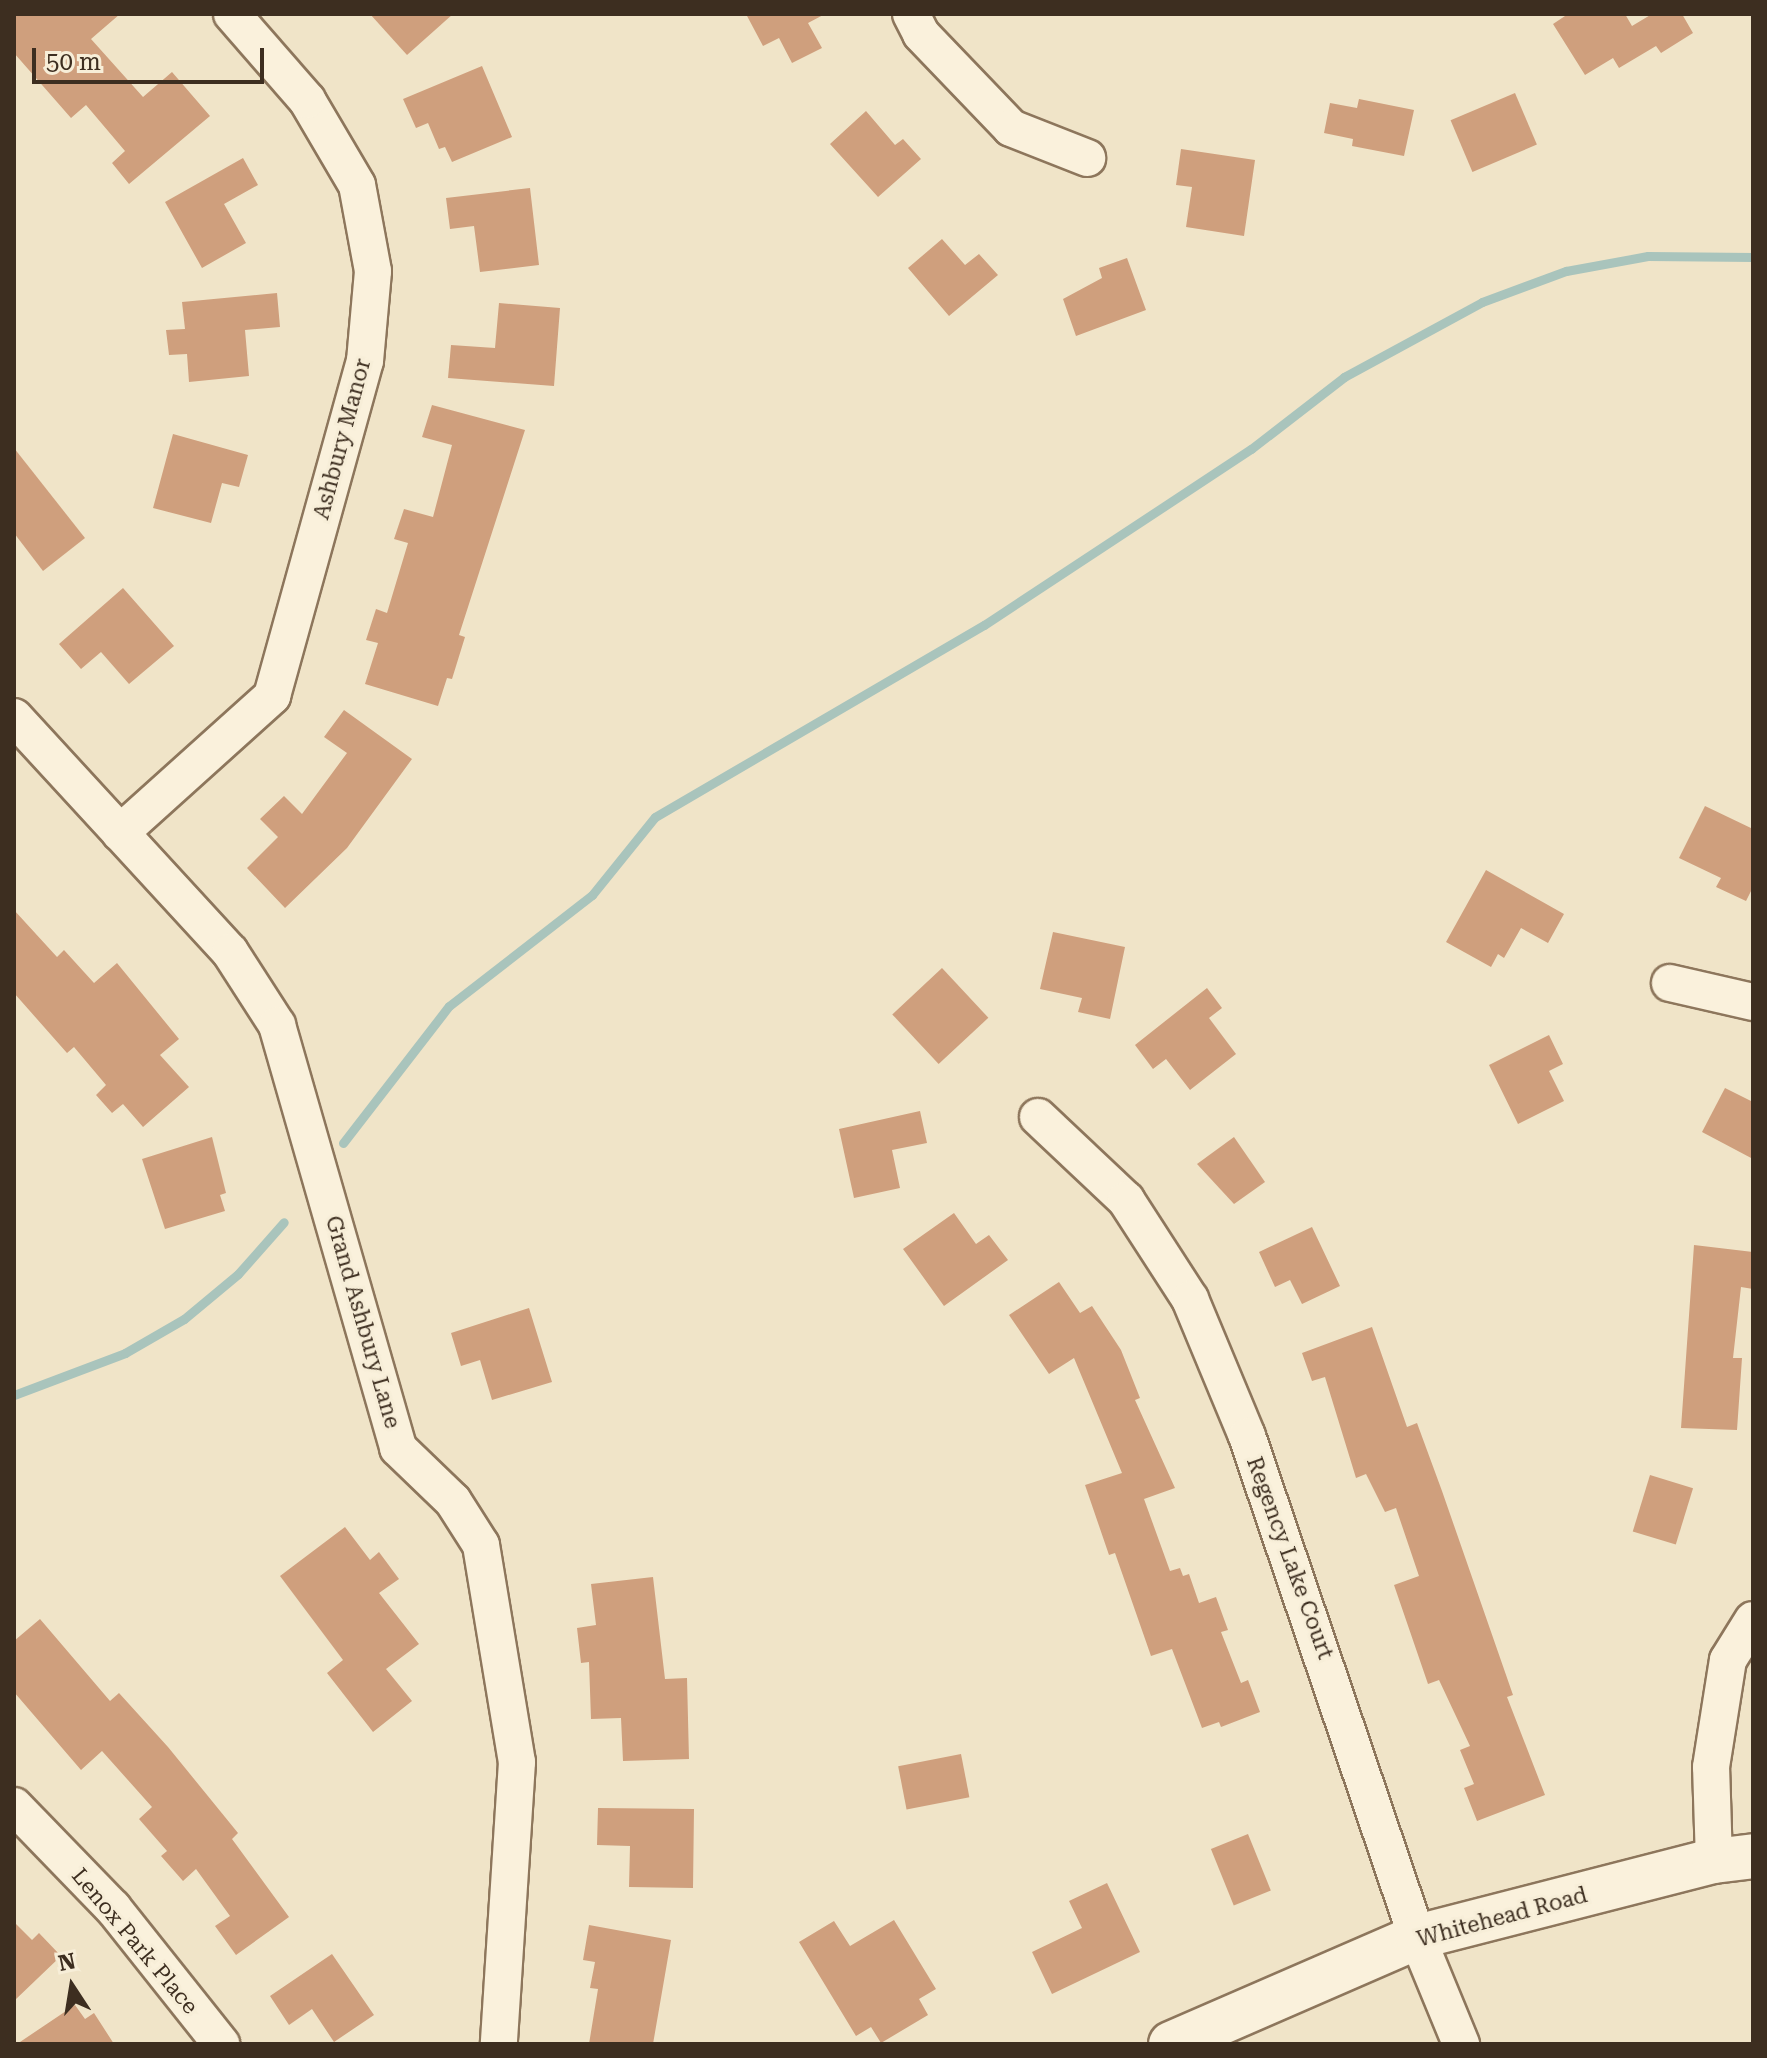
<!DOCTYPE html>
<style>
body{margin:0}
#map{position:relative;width:1767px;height:2058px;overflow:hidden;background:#f0e4c8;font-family:"Roboto Serif",serif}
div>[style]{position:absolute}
.stream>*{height:9px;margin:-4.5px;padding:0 4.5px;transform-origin:4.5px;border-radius:4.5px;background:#a9c4bc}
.building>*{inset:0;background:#cf9f7d;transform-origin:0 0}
.roads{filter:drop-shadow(2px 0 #8d765c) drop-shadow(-2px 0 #8d765c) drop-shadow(0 2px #8d765c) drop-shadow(0 -2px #8d765c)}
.street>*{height:36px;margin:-18px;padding:0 18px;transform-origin:18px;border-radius:18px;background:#faf1dc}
.secondary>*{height:44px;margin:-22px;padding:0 22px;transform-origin:22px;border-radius:22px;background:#faf1dc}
span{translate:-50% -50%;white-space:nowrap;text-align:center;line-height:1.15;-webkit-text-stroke:6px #f7eed8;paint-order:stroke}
.street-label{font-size:22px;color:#3d2e20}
.frame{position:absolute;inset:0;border:16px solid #3d2e20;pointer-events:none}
.north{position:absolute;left:32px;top:1946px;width:80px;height:80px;-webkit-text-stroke:6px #f7eed8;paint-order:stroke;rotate:348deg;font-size:22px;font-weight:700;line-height:32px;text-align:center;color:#3d2e20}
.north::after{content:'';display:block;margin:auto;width:28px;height:36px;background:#3d2e20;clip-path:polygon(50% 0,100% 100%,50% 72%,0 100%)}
.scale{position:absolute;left:32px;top:48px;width:232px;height:36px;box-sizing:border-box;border:4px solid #3d2e20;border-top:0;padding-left:10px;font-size:24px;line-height:28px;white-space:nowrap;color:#3d2e20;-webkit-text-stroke:6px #f7eed8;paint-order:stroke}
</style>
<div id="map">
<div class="stream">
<div style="left:343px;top:1143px;width:173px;rotate:-52.3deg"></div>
<div style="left:449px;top:1006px;width:181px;rotate:-37.8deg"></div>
<div style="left:592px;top:895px;width:100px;rotate:-51.1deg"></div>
<div style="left:655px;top:817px;width:381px;rotate:-30.3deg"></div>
<div style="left:984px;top:625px;width:320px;rotate:-33.4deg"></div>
<div style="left:1251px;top:449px;width:118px;rotate:-37.7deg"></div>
<div style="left:1344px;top:377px;width:157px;rotate:-28.5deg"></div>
<div style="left:1482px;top:302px;width:90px;rotate:-20.3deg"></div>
<div style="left:1566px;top:271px;width:83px;rotate:-10.4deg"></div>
<div style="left:1648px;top:256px;width:105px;rotate:0.5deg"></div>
<div style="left:14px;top:1395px;width:119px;rotate:-20.7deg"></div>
<div style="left:125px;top:1353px;width:68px;rotate:-30deg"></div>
<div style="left:184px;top:1319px;width:70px;rotate:-39.8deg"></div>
<div style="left:238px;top:1274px;width:69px;rotate:-48.5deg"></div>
</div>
<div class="building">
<div style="clip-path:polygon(14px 14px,120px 14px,91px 39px,143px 97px,172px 72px,210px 116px,129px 184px,112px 163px,125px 151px,86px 105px,71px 118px,14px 53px)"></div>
<div style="clip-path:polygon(370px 14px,453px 14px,407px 55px)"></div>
<div style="clip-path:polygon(746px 14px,825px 14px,808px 23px,822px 48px,792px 63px,779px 38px,763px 46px)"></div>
<div style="clip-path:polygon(1568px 14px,1625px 14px,1632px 26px,1652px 14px,1682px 14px,1693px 33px,1661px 53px,1656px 46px,1619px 68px,1613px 58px,1585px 75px,1553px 24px)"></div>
<div style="clip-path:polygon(482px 66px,512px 137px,452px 162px,445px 147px,439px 149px,428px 123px,416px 128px,403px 99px)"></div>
<div style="left:1515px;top:93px;width:56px;height:70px;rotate:67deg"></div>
<div style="clip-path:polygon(1359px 99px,1414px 110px,1404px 156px,1352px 146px,1353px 139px,1324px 133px,1330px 103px,1357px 108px)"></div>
<div style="clip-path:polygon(866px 111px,895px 145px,903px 139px,921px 159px,878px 197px,830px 144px)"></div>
<div style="clip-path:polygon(1181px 149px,1255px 160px,1244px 236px,1186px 227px,1192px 187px,1176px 185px)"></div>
<div style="clip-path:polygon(243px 158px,258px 185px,224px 204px,246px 243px,202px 268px,165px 202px)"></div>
<div style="clip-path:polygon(530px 188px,539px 265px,480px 272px,474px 226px,450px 229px,446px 198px)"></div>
<div style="clip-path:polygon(942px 239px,965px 265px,979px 254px,998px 275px,949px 316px,908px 268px)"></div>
<div style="clip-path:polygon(1127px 258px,1146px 310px,1076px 336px,1063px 299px,1102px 278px,1099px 268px)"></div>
<div style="clip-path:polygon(277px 293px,280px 327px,245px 330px,249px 376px,189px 382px,187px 354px,169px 355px,166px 330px,185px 329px,182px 302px)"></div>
<div style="clip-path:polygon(499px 303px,560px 308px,554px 386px,448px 378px,451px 345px,495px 348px)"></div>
<div style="clip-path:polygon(432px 405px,525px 430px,459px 635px,465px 637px,452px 679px,447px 678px,438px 706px,365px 684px,378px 643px,366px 640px,376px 609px,387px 613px,408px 543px,394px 539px,404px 509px,433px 517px,452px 445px,422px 437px)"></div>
<div style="clip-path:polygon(173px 434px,248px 455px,239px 487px,222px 483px,211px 523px,153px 508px)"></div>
<div style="clip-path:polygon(14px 448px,85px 538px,43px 571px,14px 533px)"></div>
<div style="clip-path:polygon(123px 588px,174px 646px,129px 684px,101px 652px,81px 669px,59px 644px)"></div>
<div style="clip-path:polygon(344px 710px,412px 759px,347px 848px,285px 908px,247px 868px,278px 837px,260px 819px,284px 796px,302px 814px,347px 753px,324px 737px)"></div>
<div style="clip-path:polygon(1705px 806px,1753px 829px,1753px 887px,1746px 901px,1716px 887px,1721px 878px,1679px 858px)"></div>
<div style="clip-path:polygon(1486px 870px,1564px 914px,1548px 943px,1521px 928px,1504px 958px,1498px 954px,1491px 967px,1446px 942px)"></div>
<div style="clip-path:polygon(14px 910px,57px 957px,64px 950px,94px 983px,117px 963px,179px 1039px,160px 1055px,189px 1087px,143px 1127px,123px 1104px,112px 1113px,96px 1095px,106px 1085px,74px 1047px,67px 1053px,14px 993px)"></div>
<div style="clip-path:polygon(1053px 932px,1125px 947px,1110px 1019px,1078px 1012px,1082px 998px,1040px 989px)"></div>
<div style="left:942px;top:968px;width:68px;height:68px;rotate:47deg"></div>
<div style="clip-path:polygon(1207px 988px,1222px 1008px,1209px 1018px,1236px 1054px,1190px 1090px,1166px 1059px,1153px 1069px,1135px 1045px)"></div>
<div style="clip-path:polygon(1549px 1035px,1563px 1064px,1549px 1071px,1564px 1101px,1518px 1124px,1489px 1065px)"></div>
<div style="clip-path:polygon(1725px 1088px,1753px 1102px,1753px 1159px,1702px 1132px)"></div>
<div style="clip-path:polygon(920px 1111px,927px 1143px,892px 1150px,900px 1188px,854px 1198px,839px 1129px)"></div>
<div style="clip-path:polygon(212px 1137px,226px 1193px,220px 1195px,225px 1211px,165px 1229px,142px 1159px)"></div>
<div style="clip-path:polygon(1234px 1137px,1265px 1182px,1234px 1204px,1197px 1164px)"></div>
<div style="clip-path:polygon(954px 1213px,976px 1244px,989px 1235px,1008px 1260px,944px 1306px,903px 1249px)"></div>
<div style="clip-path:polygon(1312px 1227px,1340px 1286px,1302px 1304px,1290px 1280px,1275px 1287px,1259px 1252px)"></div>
<div style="clip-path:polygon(1694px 1245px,1753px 1252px,1753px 1289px,1741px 1287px,1733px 1358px,1742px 1358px,1737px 1430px,1681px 1428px)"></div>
<div style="clip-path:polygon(1059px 1282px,1080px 1313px,1092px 1306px,1121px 1350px,1140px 1398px,1135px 1400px,1175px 1488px,1144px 1499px,1170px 1571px,1180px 1568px,1183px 1576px,1189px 1574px,1199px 1603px,1216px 1597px,1228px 1630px,1221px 1632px,1241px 1683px,1248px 1680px,1260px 1712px,1221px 1727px,1219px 1722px,1202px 1728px,1172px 1649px,1151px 1656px,1115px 1553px,1109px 1555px,1085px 1485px,1122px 1473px,1074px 1358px,1049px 1374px,1009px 1315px)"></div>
<div style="clip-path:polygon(529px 1308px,552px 1382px,492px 1400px,480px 1360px,461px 1366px,451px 1333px)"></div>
<div style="clip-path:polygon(1372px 1327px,1407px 1427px,1417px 1423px,1442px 1491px,1513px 1695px,1507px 1697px,1545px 1795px,1477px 1821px,1464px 1788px,1474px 1784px,1460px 1750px,1470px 1746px,1439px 1680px,1428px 1684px,1394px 1585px,1419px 1576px,1396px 1508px,1385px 1512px,1366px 1474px,1356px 1478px,1325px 1377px,1312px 1381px,1302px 1353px)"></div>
<div style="left:1650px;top:1475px;width:45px;height:59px;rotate:17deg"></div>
<div style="clip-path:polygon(345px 1527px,370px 1560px,379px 1552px,399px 1579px,379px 1593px,419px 1644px,386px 1669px,412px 1701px,373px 1732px,327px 1673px,343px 1660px,280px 1576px)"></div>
<div style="clip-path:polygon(653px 1577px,665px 1679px,687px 1678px,689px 1759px,623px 1761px,621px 1718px,591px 1719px,589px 1662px,581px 1663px,577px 1628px,596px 1625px,591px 1584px)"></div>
<div style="clip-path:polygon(40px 1619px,110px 1701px,119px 1693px,168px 1747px,238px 1833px,232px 1839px,289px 1917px,236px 1955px,215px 1926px,230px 1916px,196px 1869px,183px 1881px,161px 1856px,167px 1851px,139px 1819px,152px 1807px,102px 1751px,81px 1770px,14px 1692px,14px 1641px)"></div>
<div style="left:961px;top:1754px;width:44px;height:64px;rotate:79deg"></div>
<div style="clip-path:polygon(598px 1808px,694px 1809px,693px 1888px,629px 1887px,630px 1846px,597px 1845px)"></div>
<div style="left:1248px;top:1834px;width:61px;height:40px;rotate:68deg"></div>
<div style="clip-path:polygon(1107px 1883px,1140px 1952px,1052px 1994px,1032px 1952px,1082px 1928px,1069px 1901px)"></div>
<div style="clip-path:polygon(894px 1920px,936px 1989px,919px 1999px,928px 2015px,881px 2043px,871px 2027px,856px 2036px,799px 1942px,834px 1921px,850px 1946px)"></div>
<div style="clip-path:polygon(14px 1922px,32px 1940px,39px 1933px,61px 1956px,14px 2001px)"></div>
<div style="clip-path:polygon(589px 1925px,671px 1940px,653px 2044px,589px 2044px,598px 1989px,590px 1988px,595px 1962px,583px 1960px)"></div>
<div style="clip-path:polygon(332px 1954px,374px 2015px,334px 2042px,312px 2009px,289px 2025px,270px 1996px)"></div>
<div style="clip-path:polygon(75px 2005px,85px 2019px,94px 2013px,114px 2044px,17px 2044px)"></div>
</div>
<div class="roads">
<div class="street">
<div style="left:911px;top:14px;width:22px;rotate:63deg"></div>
<div style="left:921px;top:34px;width:130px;rotate:46.2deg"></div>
<div style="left:1011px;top:128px;width:82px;rotate:21.5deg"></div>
<div style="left:14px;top:717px;width:319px;rotate:47.4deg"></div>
<div style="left:230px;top:952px;width:87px;rotate:57.2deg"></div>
<div style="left:277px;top:1025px;width:440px;rotate:74deg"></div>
<div style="left:398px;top:1448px;width:76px;rotate:43.9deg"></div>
<div style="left:453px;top:1501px;width:52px;rotate:57.5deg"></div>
<div style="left:481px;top:1545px;width:220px;rotate:80.6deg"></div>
<div style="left:517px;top:1762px;width:283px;rotate:93.7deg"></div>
<div style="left:120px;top:833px;width:205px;rotate:-42deg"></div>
<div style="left:272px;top:696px;width:348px;rotate:-74.5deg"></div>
<div style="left:365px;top:361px;width:90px;rotate:-84.9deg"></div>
<div style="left:373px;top:271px;width:87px;rotate:-100.5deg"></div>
<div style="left:357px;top:185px;width:99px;rotate:-120.5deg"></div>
<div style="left:307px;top:100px;width:114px;rotate:-131.1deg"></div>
<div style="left:1670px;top:983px;width:85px;rotate:12.9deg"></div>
<div style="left:1038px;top:1117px;width:121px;rotate:43.3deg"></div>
<div style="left:1126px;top:1200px;width:118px;rotate:57.1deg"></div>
<div style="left:1190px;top:1299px;width:148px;rotate:67.4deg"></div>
<div style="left:1247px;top:1436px;width:529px;rotate:71.26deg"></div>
<div style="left:1417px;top:1937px;width:116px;rotate:67.6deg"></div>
<div style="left:14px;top:1806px;width:142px;rotate:45.9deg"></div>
<div style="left:113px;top:1908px;width:174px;rotate:51.5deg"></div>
<div style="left:1714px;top:1861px;width:94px;rotate:-91.8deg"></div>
<div style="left:1711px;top:1767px;width:108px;rotate:-81deg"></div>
<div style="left:1728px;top:1660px;width:47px;rotate:-58deg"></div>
</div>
<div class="secondary">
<div style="left:1171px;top:2044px;width:268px;rotate:-23.5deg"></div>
<div style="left:1417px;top:1937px;width:307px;rotate:-14.4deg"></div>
<div style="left:1714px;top:1861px;width:39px;rotate:-7deg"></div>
</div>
</div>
<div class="street-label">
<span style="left:342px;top:439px;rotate:-75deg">Ashbury Manor</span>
<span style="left:363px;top:1322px;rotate:74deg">Grand Ashbury Lane</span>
<span style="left:1290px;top:1558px;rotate:70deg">Regency Lake Court</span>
<span style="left:1502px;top:1917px;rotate:-15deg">Whitehead Road</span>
<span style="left:135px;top:1941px;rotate:50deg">Lenox Park Place</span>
</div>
<div class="frame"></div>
<div class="north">N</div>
<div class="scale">50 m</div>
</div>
